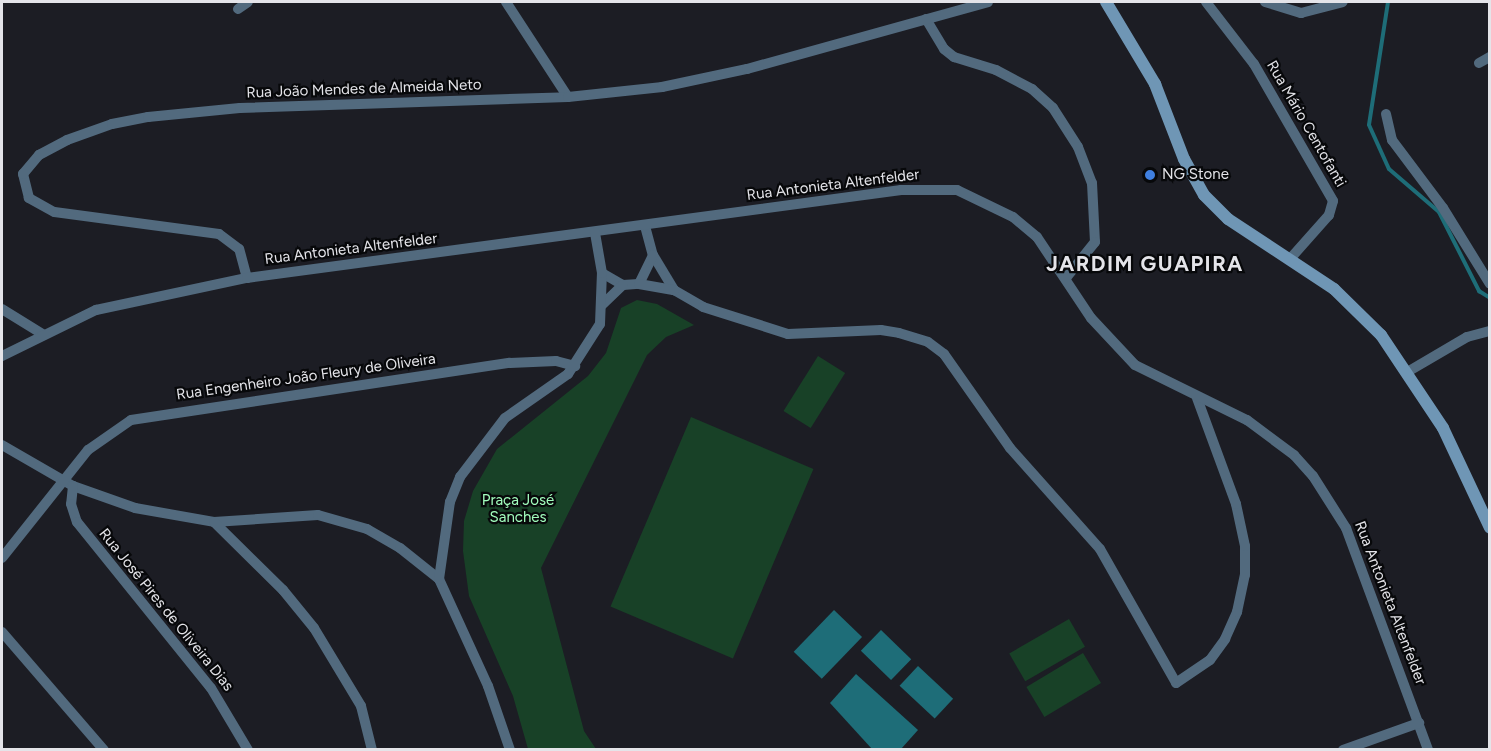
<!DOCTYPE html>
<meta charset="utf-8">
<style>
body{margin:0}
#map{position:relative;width:1491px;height:751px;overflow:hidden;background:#1c1d24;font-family:Figtree,sans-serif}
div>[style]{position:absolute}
.green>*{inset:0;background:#184127;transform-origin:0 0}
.water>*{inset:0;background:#1e6d78;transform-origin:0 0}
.stream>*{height:4px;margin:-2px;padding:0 2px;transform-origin:2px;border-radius:2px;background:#1e6d78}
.street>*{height:10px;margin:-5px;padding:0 5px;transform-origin:5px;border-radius:5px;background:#526a7e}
.secondary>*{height:12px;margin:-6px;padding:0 6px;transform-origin:6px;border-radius:6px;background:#6f96b5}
.dots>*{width:16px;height:16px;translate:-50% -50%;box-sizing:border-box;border:3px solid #07080a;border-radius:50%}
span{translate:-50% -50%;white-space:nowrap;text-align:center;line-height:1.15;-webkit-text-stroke:4.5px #07080a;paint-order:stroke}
.street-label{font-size:15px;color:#e4e4e9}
.poi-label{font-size:15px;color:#e4e4e9}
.left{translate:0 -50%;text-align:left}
.park-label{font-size:15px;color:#a2fdbd}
.district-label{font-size:21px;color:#e4e4e9;font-weight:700;letter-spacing:1.5px}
.frame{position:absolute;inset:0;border:3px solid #e4e4e9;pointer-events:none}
</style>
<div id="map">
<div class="green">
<div style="clip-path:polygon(637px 300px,657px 304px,694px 325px,666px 337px,647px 355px,541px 568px,584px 731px,596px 749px,528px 749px,513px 696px,469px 596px,463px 551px,464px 521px,473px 491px,497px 449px,588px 376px,606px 353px,621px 308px)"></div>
<div style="left:818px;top:356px;width:32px;height:65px;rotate:32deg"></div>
<div style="left:691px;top:417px;width:133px;height:206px;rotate:23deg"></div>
<div style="left:1069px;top:619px;width:32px;height:69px;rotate:60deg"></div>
<div style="left:1083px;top:653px;width:35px;height:66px;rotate:59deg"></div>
</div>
<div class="water">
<div style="left:834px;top:610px;width:39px;height:58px;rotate:44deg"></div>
<div style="left:881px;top:630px;width:42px;height:29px;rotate:44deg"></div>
<div style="left:918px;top:666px;width:48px;height:27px;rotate:43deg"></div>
<div style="clip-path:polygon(856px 674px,918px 730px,901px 749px,872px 749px,830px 703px)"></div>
</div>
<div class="stream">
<div style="left:1388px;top:2px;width:124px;rotate:98.8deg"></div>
<div style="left:1369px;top:125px;width:48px;rotate:65.6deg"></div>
<div style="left:1389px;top:169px;width:66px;rotate:40.7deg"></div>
<div style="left:1439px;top:212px;width:89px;rotate:63.1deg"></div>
<div style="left:1479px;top:291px;width:13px;rotate:32deg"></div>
</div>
<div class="street">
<div style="left:506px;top:2px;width:113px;rotate:56.9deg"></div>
<div style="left:1206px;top:2px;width:78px;rotate:52.3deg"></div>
<div style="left:1254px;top:64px;width:158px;rotate:60deg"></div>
<div style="left:1333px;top:201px;width:15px;rotate:106deg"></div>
<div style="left:1329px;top:215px;width:60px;rotate:131.6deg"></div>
<div style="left:1265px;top:2px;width:38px;rotate:17deg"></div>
<div style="left:1301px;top:13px;width:43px;rotate:-14.7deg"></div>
<div style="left:238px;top:9px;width:12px;rotate:-35deg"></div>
<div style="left:926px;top:19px;width:35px;rotate:59deg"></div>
<div style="left:944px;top:49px;width:13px;rotate:39deg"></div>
<div style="left:954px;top:57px;width:44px;rotate:17.2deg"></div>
<div style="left:996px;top:70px;width:41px;rotate:27.8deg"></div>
<div style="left:1032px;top:89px;width:28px;rotate:42deg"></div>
<div style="left:1053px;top:108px;width:46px;rotate:57.3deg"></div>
<div style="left:1078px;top:147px;width:39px;rotate:69deg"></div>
<div style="left:1092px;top:183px;width:59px;rotate:87.1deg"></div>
<div style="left:1095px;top:242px;width:46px;rotate:128.9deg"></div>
<div style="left:1479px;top:63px;width:13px;rotate:-29deg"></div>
<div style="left:1386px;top:114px;width:27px;rotate:77deg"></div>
<div style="left:1392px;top:140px;width:85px;rotate:53.1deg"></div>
<div style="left:1443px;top:208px;width:89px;rotate:58.3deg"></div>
<div style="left:645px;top:226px;width:30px;rotate:75deg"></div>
<div style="left:653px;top:255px;width:41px;rotate:59deg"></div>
<div style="left:674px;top:290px;width:34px;rotate:30deg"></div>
<div style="left:703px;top:307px;width:89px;rotate:17.6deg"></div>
<div style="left:788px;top:334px;width:93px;rotate:-2.5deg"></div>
<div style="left:881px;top:330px;width:18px;rotate:9deg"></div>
<div style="left:899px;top:333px;width:30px;rotate:17deg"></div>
<div style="left:928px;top:342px;width:20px;rotate:37deg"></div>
<div style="left:944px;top:354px;width:115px;rotate:54.9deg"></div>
<div style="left:1010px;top:448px;width:135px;rotate:48.3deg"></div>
<div style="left:1100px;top:549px;width:154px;rotate:60.4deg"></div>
<div style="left:1176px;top:683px;width:41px;rotate:-34.1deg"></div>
<div style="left:1210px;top:660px;width:26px;rotate:-54deg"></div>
<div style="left:1225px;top:639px;width:30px;rotate:-66deg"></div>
<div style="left:1237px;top:612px;width:38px;rotate:-78deg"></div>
<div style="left:1245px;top:575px;width:29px;rotate:-90deg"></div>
<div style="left:1245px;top:546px;width:43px;rotate:-102.1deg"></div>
<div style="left:1236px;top:504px;width:113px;rotate:-110.2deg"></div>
<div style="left:602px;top:273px;width:24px;rotate:30deg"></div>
<div style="left:247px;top:278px;width:30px;rotate:-105deg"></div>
<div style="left:239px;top:249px;width:25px;rotate:-143deg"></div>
<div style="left:219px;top:234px;width:166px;rotate:-172.4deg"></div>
<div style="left:54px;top:212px;width:29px;rotate:-151deg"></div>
<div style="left:29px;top:198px;width:25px;rotate:-104deg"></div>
<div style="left:23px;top:174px;width:25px;rotate:-50deg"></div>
<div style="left:39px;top:155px;width:32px;rotate:-28deg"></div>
<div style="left:67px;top:140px;width:48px;rotate:-19.6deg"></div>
<div style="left:112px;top:124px;width:37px;rotate:-11deg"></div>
<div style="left:148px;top:117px;width:92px;rotate:-5.6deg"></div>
<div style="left:240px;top:108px;width:328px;rotate:-1.9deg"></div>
<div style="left:568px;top:97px;width:95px;rotate:-6.1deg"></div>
<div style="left:662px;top:87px;width:87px;rotate:-12deg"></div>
<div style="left:747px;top:69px;width:250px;rotate:-15.5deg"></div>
<div style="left:639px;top:284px;width:32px;rotate:-64deg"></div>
<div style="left:623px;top:285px;width:16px;rotate:-4deg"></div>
<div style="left:639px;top:284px;width:36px;rotate:10deg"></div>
<div style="left:602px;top:305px;width:29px;rotate:-44deg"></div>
<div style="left:2px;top:309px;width:49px;rotate:31.8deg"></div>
<div style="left:2px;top:356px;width:105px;rotate:-26.1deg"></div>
<div style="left:96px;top:310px;width:154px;rotate:-12deg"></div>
<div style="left:247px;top:278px;width:660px;rotate:-7.66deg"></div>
<div style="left:901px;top:190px;width:56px"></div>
<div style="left:957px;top:190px;width:62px;rotate:25.7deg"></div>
<div style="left:1013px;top:217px;width:31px;rotate:40deg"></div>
<div style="left:1037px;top:237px;width:97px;rotate:56.3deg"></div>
<div style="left:1091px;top:318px;width:64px;rotate:46.9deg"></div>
<div style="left:1135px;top:365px;width:125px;rotate:26.2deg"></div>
<div style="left:1247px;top:420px;width:59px;rotate:36.7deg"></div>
<div style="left:1294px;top:455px;width:28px;rotate:48deg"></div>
<div style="left:1313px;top:476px;width:62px;rotate:57.6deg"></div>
<div style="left:1346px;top:528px;width:237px;rotate:69.7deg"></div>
<div style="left:1409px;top:371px;width:67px;rotate:-30.4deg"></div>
<div style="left:1467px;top:337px;width:24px;rotate:-15deg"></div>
<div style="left:2px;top:445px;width:82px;rotate:30deg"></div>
<div style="left:73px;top:486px;width:66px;rotate:19.5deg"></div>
<div style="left:135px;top:508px;width:80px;rotate:10deg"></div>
<div style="left:214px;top:522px;width:104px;rotate:-3.9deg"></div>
<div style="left:318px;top:515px;width:51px;rotate:15.9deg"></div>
<div style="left:367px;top:529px;width:38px;rotate:30deg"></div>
<div style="left:400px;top:548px;width:50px;rotate:38.5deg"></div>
<div style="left:439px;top:579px;width:118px;rotate:65.4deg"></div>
<div style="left:488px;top:686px;width:68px;rotate:71deg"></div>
<div style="left:73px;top:486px;width:18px;rotate:96deg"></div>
<div style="left:71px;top:504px;width:19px;rotate:72deg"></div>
<div style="left:77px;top:522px;width:213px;rotate:51.1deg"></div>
<div style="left:211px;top:688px;width:72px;rotate:59.2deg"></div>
<div style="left:214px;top:522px;width:97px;rotate:44.6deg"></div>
<div style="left:283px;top:590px;width:49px;rotate:50.8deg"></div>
<div style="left:314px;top:628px;width:91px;rotate:58.9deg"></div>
<div style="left:361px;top:706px;width:45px;rotate:76deg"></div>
<div style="left:2px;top:558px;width:138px;rotate:-51.5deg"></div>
<div style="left:88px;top:450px;width:52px;rotate:-34.9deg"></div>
<div style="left:131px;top:420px;width:383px;rotate:-8.6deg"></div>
<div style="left:510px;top:363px;width:46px;rotate:-2.5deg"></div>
<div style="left:556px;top:361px;width:20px;rotate:15deg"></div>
<div style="left:439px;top:579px;width:78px;rotate:-81.9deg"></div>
<div style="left:450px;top:502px;width:27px;rotate:-68deg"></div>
<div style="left:460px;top:477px;width:74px;rotate:-52.7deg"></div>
<div style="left:505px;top:418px;width:77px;rotate:-34.9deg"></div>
<div style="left:568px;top:374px;width:59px;rotate:-57.4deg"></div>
<div style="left:600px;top:324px;width:51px;rotate:-87.8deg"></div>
<div style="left:602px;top:273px;width:41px;rotate:-99.9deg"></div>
<div style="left:2px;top:632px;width:156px;rotate:49.2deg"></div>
<div style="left:1343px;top:750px;width:81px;rotate:-19.6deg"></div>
</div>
<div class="secondary">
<div style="left:1106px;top:2px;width:96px;rotate:59.1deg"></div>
<div style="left:1155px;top:84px;width:80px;rotate:68.9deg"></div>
<div style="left:1184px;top:159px;width:41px;rotate:60.9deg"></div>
<div style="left:1204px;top:195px;width:34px;rotate:45deg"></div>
<div style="left:1228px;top:219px;width:127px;rotate:33.4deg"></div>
<div style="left:1334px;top:289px;width:66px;rotate:44.4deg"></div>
<div style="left:1381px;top:335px;width:112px;rotate:56.3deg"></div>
<div style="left:1443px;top:428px;width:110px;rotate:64.8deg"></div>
</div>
<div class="dots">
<div style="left:1150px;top:175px;background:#3f7fe0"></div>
</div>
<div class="street-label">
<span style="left:364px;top:89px;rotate:-2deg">Rua João Mendes de Almeida Neto</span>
<span style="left:1306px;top:124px;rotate:60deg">Rua Mário Centofanti</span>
<span style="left:833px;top:185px;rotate:-7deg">Rua Antonieta Altenfelder</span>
<span style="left:351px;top:249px;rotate:-7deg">Rua Antonieta Altenfelder</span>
<span style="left:306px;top:377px;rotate:-8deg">Rua Engenheiro João Fleury de Oliveira</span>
<span style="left:1390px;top:603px;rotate:69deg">Rua Antonieta Altenfelder</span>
<span style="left:166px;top:610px;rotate:51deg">Rua José Pires de Oliveira Dias</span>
</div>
<div class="poi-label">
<span class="left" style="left:1162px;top:175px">NG Stone</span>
</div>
<div class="park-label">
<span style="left:518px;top:509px">Praça José<br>Sanches</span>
</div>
<div class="district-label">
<span style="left:1145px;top:264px">JARDIM GUAPIRA</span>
</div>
<div class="frame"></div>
</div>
